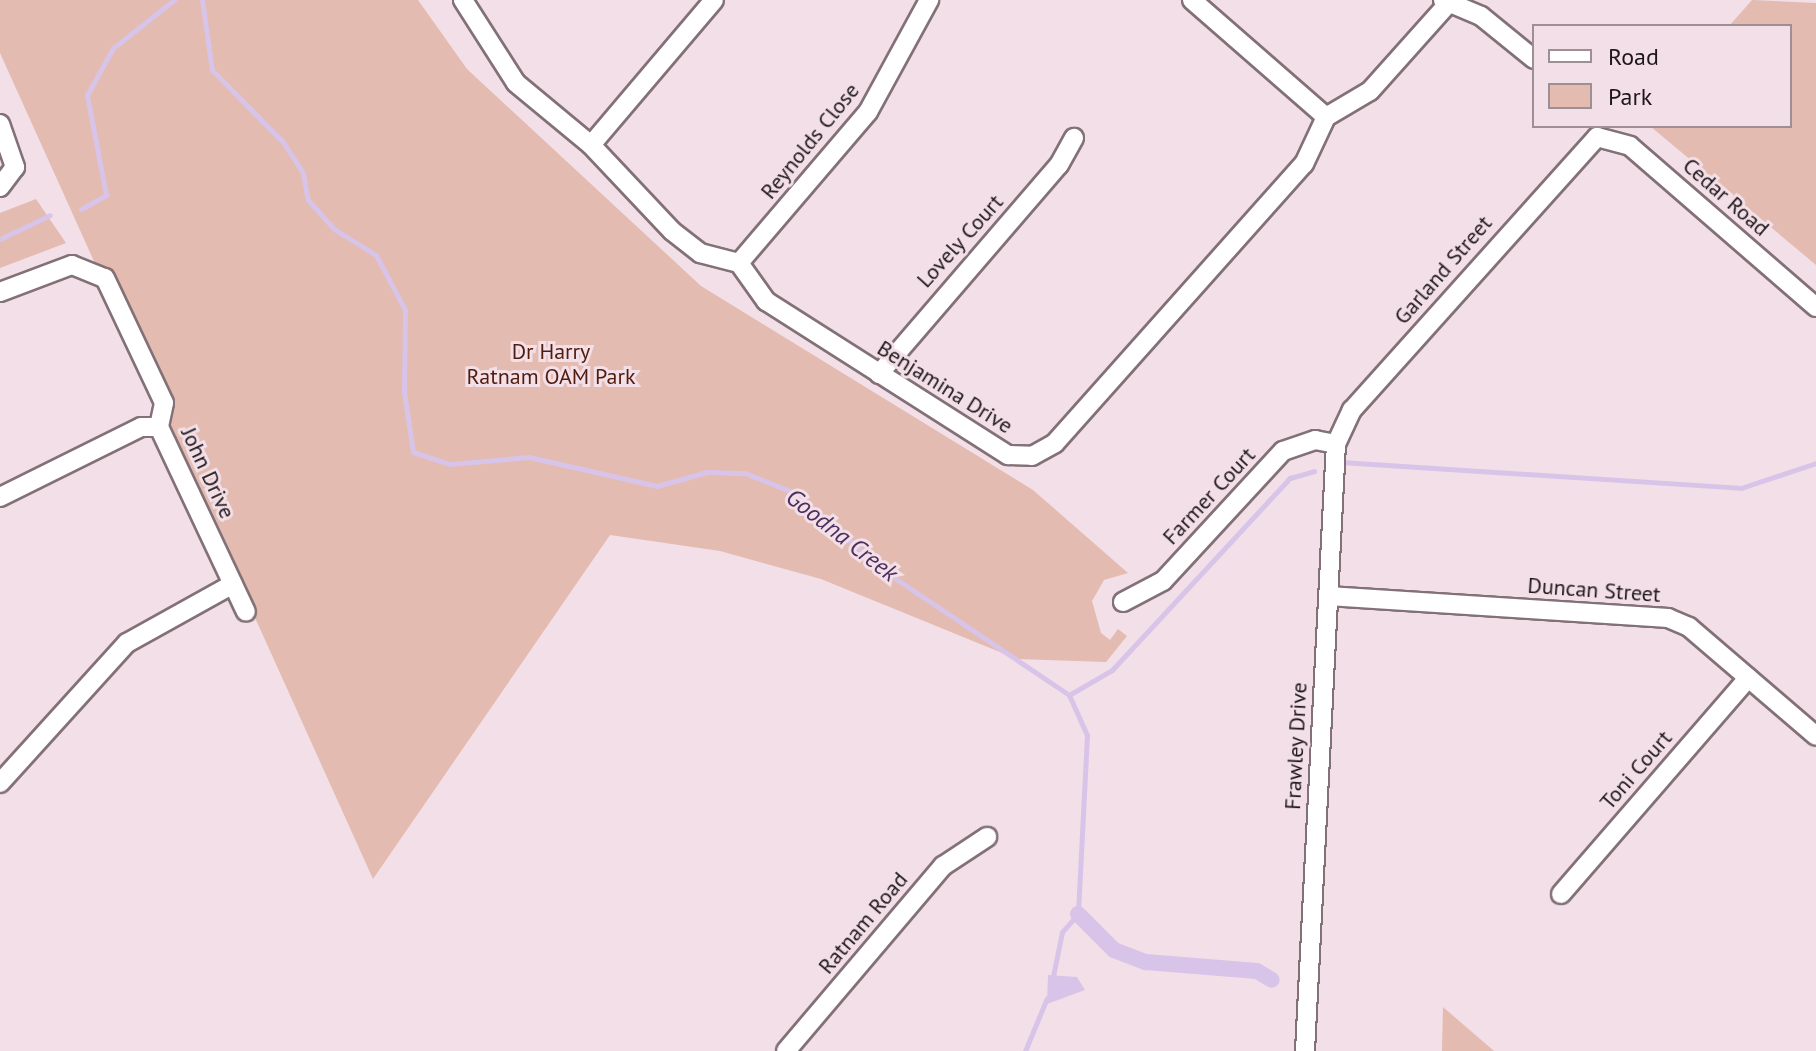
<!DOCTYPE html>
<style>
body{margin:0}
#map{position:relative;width:1816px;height:1051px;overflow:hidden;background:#f3dfe7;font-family:"PT Sans",sans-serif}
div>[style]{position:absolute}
.green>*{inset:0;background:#e3bbb0}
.water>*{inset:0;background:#d8c4e8}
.stream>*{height:5px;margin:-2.5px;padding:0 2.5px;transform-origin:2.5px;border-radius:2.5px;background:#d8c4e8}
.canal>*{height:16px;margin:-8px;padding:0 8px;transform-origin:8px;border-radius:8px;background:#d8c4e8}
.roads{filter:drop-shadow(2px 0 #827177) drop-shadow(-2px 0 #827177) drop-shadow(0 2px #827177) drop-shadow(0 -2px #827177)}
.minor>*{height:18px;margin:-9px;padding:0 9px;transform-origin:9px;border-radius:9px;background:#fff}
span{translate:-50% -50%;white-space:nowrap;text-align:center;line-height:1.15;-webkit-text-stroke:6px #f3dfe7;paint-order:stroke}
.street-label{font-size:22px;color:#1e171a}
.park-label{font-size:22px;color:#511c0d}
.water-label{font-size:24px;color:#4b305f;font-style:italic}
.legend{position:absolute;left:1532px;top:24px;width:260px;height:104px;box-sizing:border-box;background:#f3dfe7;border:2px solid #9e8f95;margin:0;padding:10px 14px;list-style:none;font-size:24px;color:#1e171a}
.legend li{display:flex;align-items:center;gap:16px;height:40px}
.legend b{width:40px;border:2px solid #9e8f95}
</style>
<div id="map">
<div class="green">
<div style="clip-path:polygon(0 0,418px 0,467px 69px,701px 286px,1033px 490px,1128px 573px,1104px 580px,1092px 601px,1101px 633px,1110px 640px,1118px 629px,1127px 636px,1106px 662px,1017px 659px,821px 579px,720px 551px,610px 535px,373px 879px,0 53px)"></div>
<div style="clip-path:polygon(1752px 0,1816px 3px,1816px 265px,1650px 126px,1790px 126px,1790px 26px,1729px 26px)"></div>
<div style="clip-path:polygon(36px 199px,66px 243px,0 268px,0 213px)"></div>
<div style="clip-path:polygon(1443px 1007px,1494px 1051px,1442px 1051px)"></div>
</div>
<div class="water">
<div style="clip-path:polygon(1048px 975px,1077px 977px,1085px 990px,1047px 1004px)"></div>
</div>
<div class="stream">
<div style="left:202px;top:0;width:71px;rotate:81.9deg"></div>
<div style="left:212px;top:70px;width:101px;rotate:45.4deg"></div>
<div style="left:283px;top:142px;width:37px;rotate:57deg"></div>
<div style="left:303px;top:173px;width:27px;rotate:80deg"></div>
<div style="left:308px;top:200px;width:39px;rotate:48deg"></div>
<div style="left:334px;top:229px;width:49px;rotate:31.8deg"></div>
<div style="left:376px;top:255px;width:62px;rotate:62.2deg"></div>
<div style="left:405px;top:310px;width:82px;rotate:90.7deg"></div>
<div style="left:404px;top:392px;width:61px;rotate:81.5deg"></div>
<div style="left:413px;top:452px;width:39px;rotate:18deg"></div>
<div style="left:450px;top:464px;width:79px;rotate:-5.1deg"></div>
<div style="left:529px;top:457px;width:131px;rotate:12.8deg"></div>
<div style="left:657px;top:486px;width:52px;rotate:-15.6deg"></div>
<div style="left:707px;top:472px;width:38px;rotate:2deg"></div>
<div style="left:745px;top:473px;width:48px;rotate:21.8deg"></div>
<div style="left:790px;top:491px;width:138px;rotate:39.7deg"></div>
<div style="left:896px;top:579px;width:208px;rotate:33.8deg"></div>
<div style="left:1069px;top:695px;width:44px;rotate:65.8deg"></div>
<div style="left:1087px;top:735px;width:179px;rotate:92.9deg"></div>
<div style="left:1078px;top:914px;width:24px;rotate:132deg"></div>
<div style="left:1062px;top:932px;width:50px;rotate:101.5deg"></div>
<div style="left:81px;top:209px;width:29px;rotate:-29deg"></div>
<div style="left:106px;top:195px;width:102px;rotate:-100.8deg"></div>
<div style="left:87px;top:95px;width:54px;rotate:-61deg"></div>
<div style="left:113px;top:48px;width:78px;rotate:-38.2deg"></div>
<div style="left:0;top:239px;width:55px;rotate:-25.6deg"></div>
<div style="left:1341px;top:462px;width:401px;rotate:3.7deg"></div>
<div style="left:1741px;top:488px;width:79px;rotate:-18.4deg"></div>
<div style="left:1069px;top:695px;width:50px;rotate:-30.2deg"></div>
<div style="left:1112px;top:670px;width:262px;rotate:-47.2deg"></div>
<div style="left:1290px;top:478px;width:25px;rotate:-16deg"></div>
<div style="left:1025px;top:1051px;width:57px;rotate:-67.5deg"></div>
</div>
<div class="canal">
<div style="left:1078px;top:914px;width:51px;rotate:45deg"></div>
<div style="left:1114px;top:950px;width:34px;rotate:21deg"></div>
<div style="left:1146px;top:962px;width:111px;rotate:4.6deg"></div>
<div style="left:1257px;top:971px;width:17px;rotate:31deg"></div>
</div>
<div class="roads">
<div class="minor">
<div style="left:463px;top:0;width:98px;rotate:57.4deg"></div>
<div style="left:516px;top:83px;width:97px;rotate:39.6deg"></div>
<div style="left:591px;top:145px;width:118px;rotate:46.7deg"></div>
<div style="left:672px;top:231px;width:36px;rotate:38deg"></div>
<div style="left:700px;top:253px;width:40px;rotate:14.4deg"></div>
<div style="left:739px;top:263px;width:47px;rotate:54.6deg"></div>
<div style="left:766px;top:301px;width:287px;rotate:32.5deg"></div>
<div style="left:1008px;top:455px;width:24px;rotate:2deg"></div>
<div style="left:1032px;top:456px;width:26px;rotate:-29deg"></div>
<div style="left:1055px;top:443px;width:374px;rotate:-48.3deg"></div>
<div style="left:1304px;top:164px;width:52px;rotate:-64.9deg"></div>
<div style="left:1326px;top:117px;width:51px;rotate:-30.6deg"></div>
<div style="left:1370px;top:91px;width:114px;rotate:-48.2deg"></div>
<div style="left:1192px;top:0;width:178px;rotate:41.1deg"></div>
<div style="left:1443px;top:0;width:41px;rotate:22.8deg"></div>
<div style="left:1481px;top:16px;width:68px;rotate:39.1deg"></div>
<div style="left:0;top:124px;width:46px;rotate:70.8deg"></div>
<div style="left:15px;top:167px;width:25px;rotate:127deg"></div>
<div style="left:1597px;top:137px;width:34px;rotate:15deg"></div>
<div style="left:1630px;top:146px;width:246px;rotate:40.9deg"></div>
<div style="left:591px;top:145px;width:190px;rotate:-49.7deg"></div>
<div style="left:739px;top:263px;width:199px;rotate:-49.5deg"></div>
<div style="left:868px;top:112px;width:128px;rotate:-61.4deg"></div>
<div style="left:0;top:292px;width:77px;rotate:-20.6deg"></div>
<div style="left:72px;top:265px;width:35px;rotate:22deg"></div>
<div style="left:105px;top:278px;width:138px;rotate:64.7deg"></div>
<div style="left:164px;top:403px;width:25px;rotate:102deg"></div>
<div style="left:879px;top:374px;width:276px;rotate:-49.3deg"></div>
<div style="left:1059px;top:165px;width:31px;rotate:-61deg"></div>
<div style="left:0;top:497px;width:157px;rotate:-26.4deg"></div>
<div style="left:141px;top:427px;width:18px"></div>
<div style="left:159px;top:427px;width:204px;rotate:64.8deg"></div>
<div style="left:1328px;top:596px;width:341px;rotate:3.7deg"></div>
<div style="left:1668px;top:618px;width:23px;rotate:23deg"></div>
<div style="left:1689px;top:627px;width:167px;rotate:40.6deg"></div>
<div style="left:1123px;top:602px;width:45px;rotate:-27.7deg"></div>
<div style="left:1163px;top:581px;width:177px;rotate:-47.3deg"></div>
<div style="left:1283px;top:451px;width:34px;rotate:-19deg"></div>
<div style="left:1315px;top:440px;width:21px;rotate:11deg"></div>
<div style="left:0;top:783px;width:189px;rotate:-47.8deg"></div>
<div style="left:127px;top:643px;width:121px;rotate:-29.1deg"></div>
<div style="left:1561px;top:894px;width:286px;rotate:-49.1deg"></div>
<div style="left:786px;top:1051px;width:243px;rotate:-49.7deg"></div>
<div style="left:943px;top:866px;width:53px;rotate:-33.4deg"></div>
<div style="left:1305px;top:1051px;width:608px;rotate:-87.08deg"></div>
<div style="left:1336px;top:444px;width:38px;rotate:-65deg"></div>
<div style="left:1352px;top:410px;width:367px;rotate:-48.1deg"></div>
</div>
</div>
<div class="street-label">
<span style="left:810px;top:141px;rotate:-51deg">Reynolds Close</span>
<span style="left:1726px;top:197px;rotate:41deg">Cedar Road</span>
<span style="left:960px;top:241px;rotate:-48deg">Lovely Court</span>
<span style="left:1443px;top:270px;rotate:-49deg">Garland Street</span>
<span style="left:945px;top:387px;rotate:32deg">Benjamina Drive</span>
<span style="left:208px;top:473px;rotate:65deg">John Drive</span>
<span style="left:1209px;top:496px;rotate:-47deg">Farmer Court</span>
<span style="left:1594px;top:590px;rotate:4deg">Duncan Street</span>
<span style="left:1296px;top:746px;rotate:-87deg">Frawley Drive</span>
<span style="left:1636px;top:770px;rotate:-49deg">Toni Court</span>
<span style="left:863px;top:923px;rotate:-50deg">Ratnam Road</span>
</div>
<div class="park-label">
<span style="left:551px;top:364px">Dr Harry<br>Ratnam OAM Park</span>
</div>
<div class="water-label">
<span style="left:842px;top:535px;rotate:38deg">Goodna Creek</span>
</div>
<ul class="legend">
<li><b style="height:10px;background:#fff"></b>Road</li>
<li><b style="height:22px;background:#e3bbb0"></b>Park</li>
</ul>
</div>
